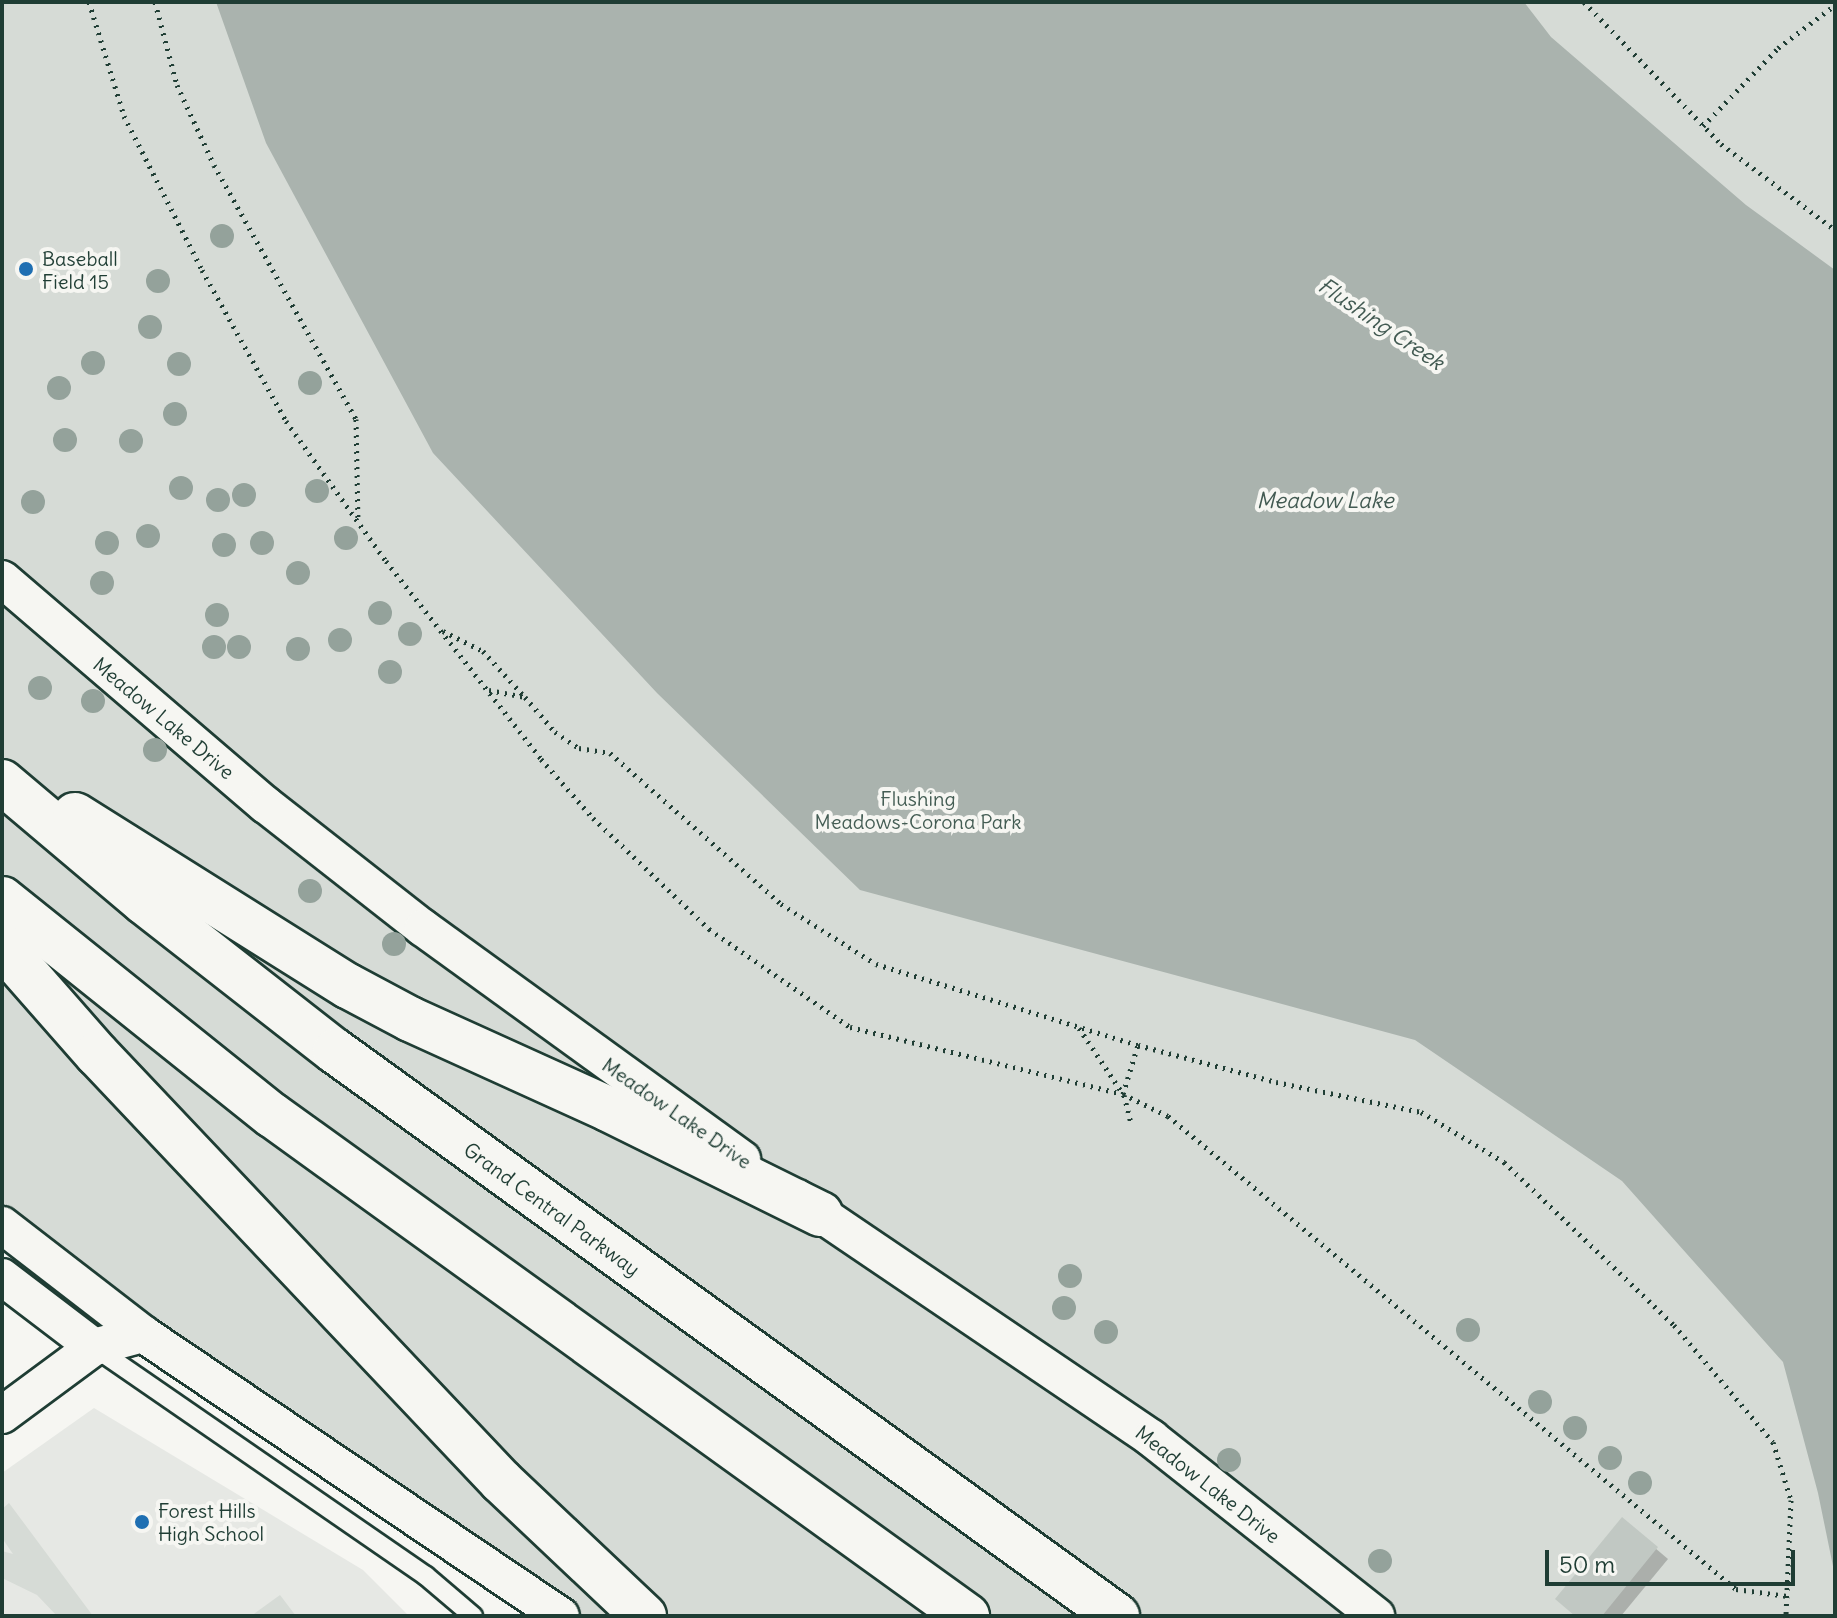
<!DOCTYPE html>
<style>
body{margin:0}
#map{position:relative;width:1837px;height:1618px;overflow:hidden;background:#f6f6f2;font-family:Delius,sans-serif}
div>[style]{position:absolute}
.built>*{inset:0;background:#e6e8e4}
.green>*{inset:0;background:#d6dbd6}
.water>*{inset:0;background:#aab3ae}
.shadow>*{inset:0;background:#0003}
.building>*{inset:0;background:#c1c8c3}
.path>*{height:5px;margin-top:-2.5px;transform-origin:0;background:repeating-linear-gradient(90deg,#1f3d34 0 2px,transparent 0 8px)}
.roads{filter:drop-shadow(2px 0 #1f3d34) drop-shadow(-2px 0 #1f3d34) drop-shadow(0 2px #1f3d34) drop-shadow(0 -2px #1f3d34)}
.service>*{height:18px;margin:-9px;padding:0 9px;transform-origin:9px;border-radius:9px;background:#f6f6f2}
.minor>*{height:36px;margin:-18px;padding:0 18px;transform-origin:18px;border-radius:18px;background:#f6f6f2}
.motorway>*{height:44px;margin:-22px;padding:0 22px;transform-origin:22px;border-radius:22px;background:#f6f6f2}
.trees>*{width:24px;height:24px;margin:-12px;border-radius:50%;background:#94a29b}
.dots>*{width:22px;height:22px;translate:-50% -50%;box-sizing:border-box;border:4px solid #f6f6f2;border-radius:50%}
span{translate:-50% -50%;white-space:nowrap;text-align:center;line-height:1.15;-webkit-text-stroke:8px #f6f6f2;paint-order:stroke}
.poi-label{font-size:20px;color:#1f3d34}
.left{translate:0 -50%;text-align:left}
.street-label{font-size:20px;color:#1f3d34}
.park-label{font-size:20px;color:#445d54}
.water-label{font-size:22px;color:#425a52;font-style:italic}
.frame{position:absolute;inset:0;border:4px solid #1f3d34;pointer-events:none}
.scale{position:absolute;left:1545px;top:1550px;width:250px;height:36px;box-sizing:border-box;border:4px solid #1f3d34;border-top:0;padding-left:10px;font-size:24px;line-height:28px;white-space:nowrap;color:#1f3d34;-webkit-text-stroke:6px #f6f6f2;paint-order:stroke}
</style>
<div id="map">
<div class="built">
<div style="clip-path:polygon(94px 1408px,363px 1570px,409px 1616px,2px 1616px,2px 1473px)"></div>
</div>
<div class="green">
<div style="clip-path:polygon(2px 2px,1835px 2px,1835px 1616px,561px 1616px,2px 1225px)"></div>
<div style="clip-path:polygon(9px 1503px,93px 1616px,57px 1616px,37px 1595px,2px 1578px,2px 1551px,13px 1554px,2px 1538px,2px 1509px)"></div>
<div style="clip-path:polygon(280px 1595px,296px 1616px,251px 1616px)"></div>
</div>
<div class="water">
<div style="clip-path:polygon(216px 2px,1524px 2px,1551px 37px,1746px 205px,1835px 270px,1835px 1576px,1818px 1493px,1783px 1362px,1622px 1181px,1415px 1040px,860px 890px,657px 693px,433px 453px,266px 143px)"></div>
</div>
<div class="shadow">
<div style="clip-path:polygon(1622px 1520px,1668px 1559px,1621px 1616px,1576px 1616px)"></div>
</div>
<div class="building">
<div style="clip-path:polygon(1622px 1517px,1658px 1547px,1602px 1616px,1575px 1616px,1555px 1599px)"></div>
</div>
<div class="path">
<div style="left:89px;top:2px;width:119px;rotate:72.9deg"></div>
<div style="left:124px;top:116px;width:173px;rotate:63.1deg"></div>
<div style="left:202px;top:270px;width:173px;rotate:60.9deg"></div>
<div style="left:286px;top:421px;width:172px;rotate:54.5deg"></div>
<div style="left:386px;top:561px;width:251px;rotate:51.9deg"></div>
<div style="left:541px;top:759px;width:79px;rotate:48.6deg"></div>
<div style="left:593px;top:818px;width:161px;rotate:43.7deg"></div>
<div style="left:709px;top:929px;width:172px;rotate:34.8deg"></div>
<div style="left:850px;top:1027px;width:281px;rotate:13.8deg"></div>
<div style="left:1123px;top:1094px;width:50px;rotate:26.1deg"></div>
<div style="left:1168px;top:1116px;width:739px;rotate:39.79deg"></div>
<div style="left:1736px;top:1589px;width:52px;rotate:7.7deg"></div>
<div style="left:155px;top:2px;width:86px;rotate:75.2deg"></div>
<div style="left:177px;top:85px;width:88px;rotate:65.2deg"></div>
<div style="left:214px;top:165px;width:291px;rotate:60.8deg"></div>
<div style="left:356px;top:419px;width:102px;rotate:88.9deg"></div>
<div style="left:1584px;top:2px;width:197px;rotate:46deg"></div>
<div style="left:1721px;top:144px;width:143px;rotate:37deg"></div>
<div style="left:1703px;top:126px;width:108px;rotate:-46.1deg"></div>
<div style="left:1778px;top:48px;width:71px;rotate:-37deg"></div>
<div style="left:443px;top:631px;width:45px;rotate:26.6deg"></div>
<div style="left:483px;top:651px;width:61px;rotate:47.7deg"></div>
<div style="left:489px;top:690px;width:37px;rotate:11deg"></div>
<div style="left:525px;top:697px;width:46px;rotate:49.4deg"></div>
<div style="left:555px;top:732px;width:29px;rotate:34deg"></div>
<div style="left:579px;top:748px;width:31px;rotate:9deg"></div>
<div style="left:610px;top:753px;width:228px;rotate:41.4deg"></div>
<div style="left:781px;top:904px;width:112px;rotate:32.3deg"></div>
<div style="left:876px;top:964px;width:274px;rotate:17.2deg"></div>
<div style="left:1138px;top:1045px;width:143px;rotate:15deg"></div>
<div style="left:1276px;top:1082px;width:148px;rotate:11.7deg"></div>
<div style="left:1421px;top:1112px;width:97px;rotate:31.1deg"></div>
<div style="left:1504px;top:1162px;width:236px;rotate:43.8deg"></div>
<div style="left:1674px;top:1325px;width:153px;rotate:49.8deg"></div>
<div style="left:1773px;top:1442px;width:61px;rotate:72.8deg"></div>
<div style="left:1791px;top:1500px;width:116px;rotate:92.5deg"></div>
<div style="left:1079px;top:1028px;width:79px;rotate:56.3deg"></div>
<div style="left:1123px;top:1094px;width:51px;rotate:-73deg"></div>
<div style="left:1124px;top:1095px;width:30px;rotate:76deg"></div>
</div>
<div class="roads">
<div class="service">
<div style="left:94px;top:1347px;width:403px;rotate:34.6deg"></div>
<div style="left:426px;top:1576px;width:62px;rotate:40.4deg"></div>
</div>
<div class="minor">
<div style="left:2px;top:579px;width:348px;rotate:40.6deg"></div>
<div style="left:266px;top:805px;width:199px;rotate:38.1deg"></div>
<div style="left:423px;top:928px;width:394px;rotate:35.9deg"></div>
<div style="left:797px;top:1198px;width:428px;rotate:34.1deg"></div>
<div style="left:1151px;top:1438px;width:287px;rotate:38.3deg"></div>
<div style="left:2px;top:1225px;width:178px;rotate:37.7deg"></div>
<div style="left:143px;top:1334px;width:504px;rotate:34.01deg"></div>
<div style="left:2px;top:1277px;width:116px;rotate:37.3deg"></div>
<div style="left:2px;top:1415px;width:114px;rotate:-36.5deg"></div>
<div style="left:94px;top:1347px;width:51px;rotate:-14.9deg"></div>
</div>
<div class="motorway">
<div style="left:2px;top:782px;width:186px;rotate:40.2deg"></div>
<div style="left:144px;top:902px;width:242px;rotate:38deg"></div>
<div style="left:335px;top:1051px;width:965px;rotate:35.85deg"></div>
<div style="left:75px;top:815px;width:322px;rotate:32.1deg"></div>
<div style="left:348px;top:986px;width:70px;rotate:28deg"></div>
<div style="left:410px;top:1019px;width:217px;rotate:24.4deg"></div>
<div style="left:608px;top:1109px;width:237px;rotate:26.3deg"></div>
<div style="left:2px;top:899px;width:346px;rotate:38.7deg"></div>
<div style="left:272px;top:1115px;width:857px;rotate:35.79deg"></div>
<div style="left:2px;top:946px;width:144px;rotate:48.7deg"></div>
<div style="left:97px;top:1054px;width:588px;rotate:46.59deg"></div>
<div style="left:501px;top:1481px;width:197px;rotate:43.4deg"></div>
</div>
</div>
<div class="trees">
<div style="left:222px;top:236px"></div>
<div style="left:158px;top:281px"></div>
<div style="left:150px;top:327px"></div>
<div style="left:93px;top:363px"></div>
<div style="left:179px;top:364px"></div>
<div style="left:310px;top:383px"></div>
<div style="left:59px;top:388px"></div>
<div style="left:175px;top:414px"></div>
<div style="left:65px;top:440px"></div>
<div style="left:131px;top:441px"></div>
<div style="left:181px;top:488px"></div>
<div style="left:317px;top:491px"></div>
<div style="left:244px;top:495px"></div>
<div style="left:218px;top:500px"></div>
<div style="left:33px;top:502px"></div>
<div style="left:148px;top:536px"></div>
<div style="left:346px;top:538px"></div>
<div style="left:107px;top:543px"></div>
<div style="left:262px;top:543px"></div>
<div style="left:224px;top:545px"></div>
<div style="left:298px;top:573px"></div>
<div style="left:102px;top:583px"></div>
<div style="left:380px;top:613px"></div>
<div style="left:217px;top:615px"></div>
<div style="left:410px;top:634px"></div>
<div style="left:340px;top:640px"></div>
<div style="left:214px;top:647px"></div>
<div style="left:239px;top:647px"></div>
<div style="left:298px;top:649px"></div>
<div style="left:390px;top:672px"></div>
<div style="left:40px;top:688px"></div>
<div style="left:93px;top:701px"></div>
<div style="left:155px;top:750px"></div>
<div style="left:310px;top:891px"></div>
<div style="left:394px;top:944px"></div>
<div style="left:1070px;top:1276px"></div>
<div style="left:1064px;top:1308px"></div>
<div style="left:1468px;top:1330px"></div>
<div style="left:1106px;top:1332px"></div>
<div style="left:1540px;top:1402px"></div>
<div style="left:1575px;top:1428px"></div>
<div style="left:1610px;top:1458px"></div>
<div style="left:1229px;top:1460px"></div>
<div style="left:1640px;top:1483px"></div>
<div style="left:1380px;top:1561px"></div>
</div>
<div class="dots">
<div style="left:26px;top:269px;background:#1f6fb2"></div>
<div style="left:142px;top:1522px;background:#1f6fb2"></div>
</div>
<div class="poi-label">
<span class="left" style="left:42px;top:270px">Baseball<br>Field 15</span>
<span class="left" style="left:158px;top:1522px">Forest Hills<br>High School</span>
</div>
<div class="street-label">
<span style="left:164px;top:718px;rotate:40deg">Meadow Lake Drive</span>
<span style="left:677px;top:1113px;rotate:35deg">Meadow Lake Drive</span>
<span style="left:552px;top:1209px;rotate:36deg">Grand Central Parkway</span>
<span style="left:1208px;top:1484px;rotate:38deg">Meadow Lake Drive</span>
</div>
<div class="park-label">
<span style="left:918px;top:810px">Flushing<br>Meadows-Corona Park</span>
</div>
<div class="water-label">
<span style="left:1381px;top:324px;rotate:34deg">Flushing Creek</span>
<span style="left:1325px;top:501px">Meadow Lake</span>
</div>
<div class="frame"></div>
<div class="scale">50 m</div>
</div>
